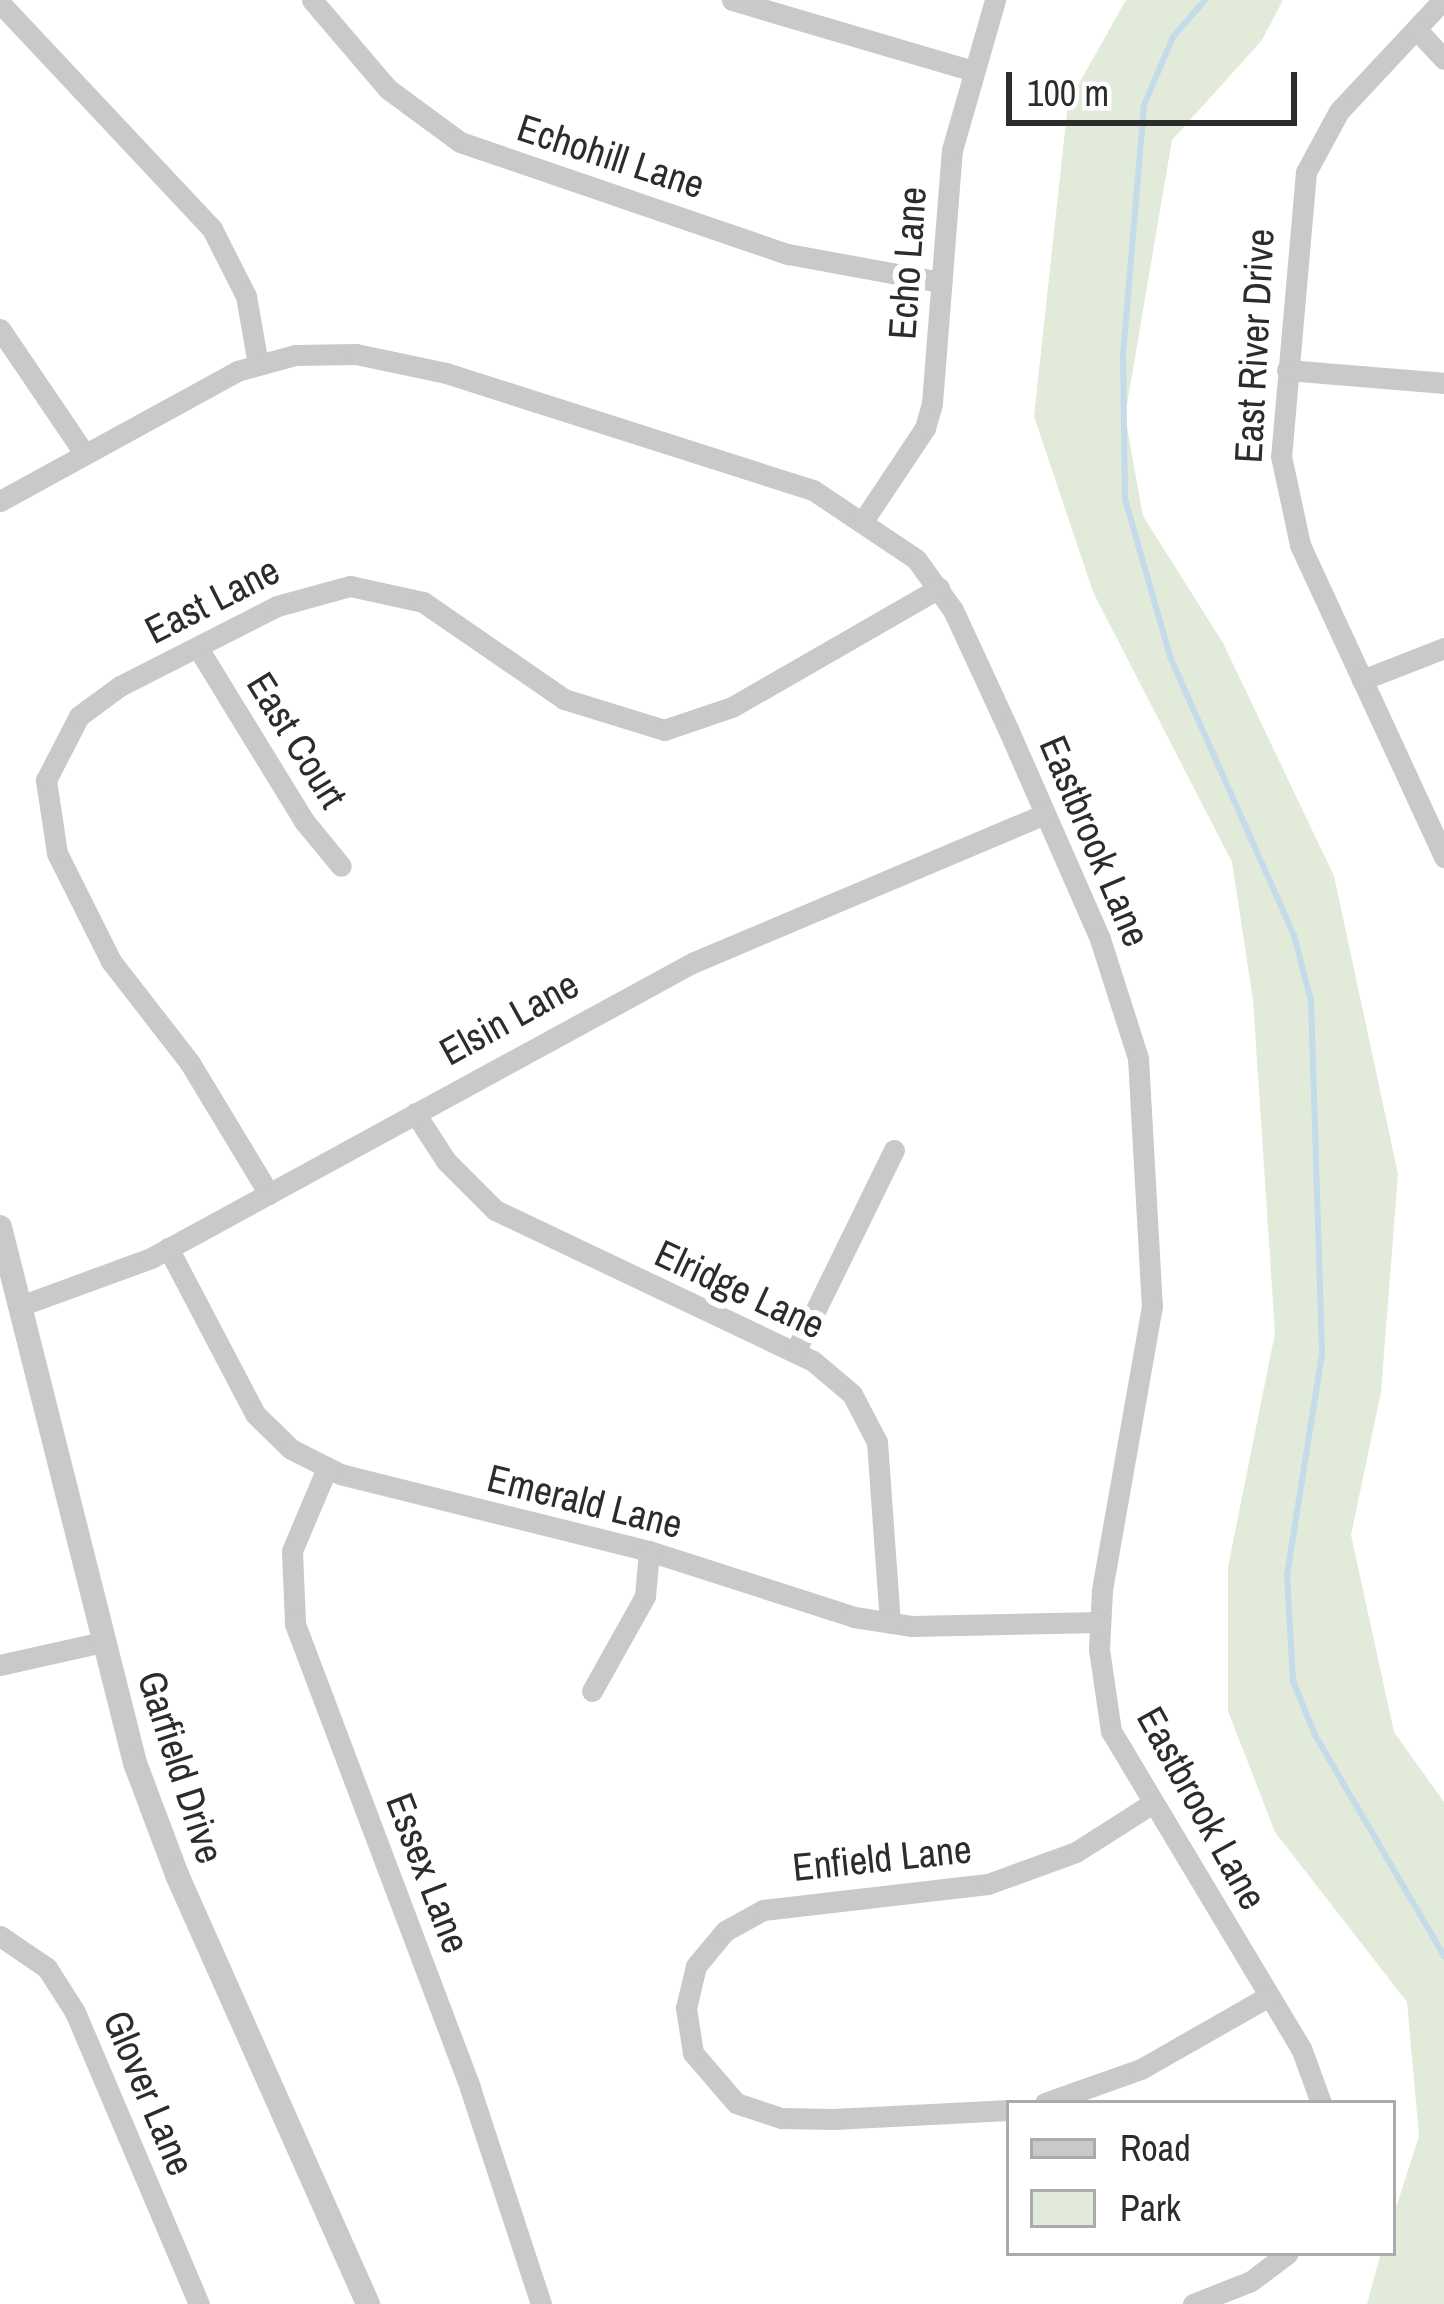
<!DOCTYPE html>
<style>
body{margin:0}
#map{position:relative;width:1444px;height:2304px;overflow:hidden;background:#fff;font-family:"Archivo Narrow",sans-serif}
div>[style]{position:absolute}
.green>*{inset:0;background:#e2ead9}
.stream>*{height:6px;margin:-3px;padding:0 3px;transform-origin:3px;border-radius:3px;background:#c4dbea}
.minor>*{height:21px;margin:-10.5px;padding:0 10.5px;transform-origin:10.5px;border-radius:10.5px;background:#c9c9c9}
.tertiary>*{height:24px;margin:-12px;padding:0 12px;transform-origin:12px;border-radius:12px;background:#c9c9c9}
span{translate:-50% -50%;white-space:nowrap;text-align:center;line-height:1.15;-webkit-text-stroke:12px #fff;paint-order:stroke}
.street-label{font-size:39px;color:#2c2c2c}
.legend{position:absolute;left:1006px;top:2100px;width:390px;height:156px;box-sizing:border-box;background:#fff;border:3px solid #ababab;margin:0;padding:15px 21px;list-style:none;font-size:36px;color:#2c2c2c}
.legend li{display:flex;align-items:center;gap:24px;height:60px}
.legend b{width:60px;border:3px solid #ababab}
.scale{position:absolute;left:1006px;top:72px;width:291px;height:54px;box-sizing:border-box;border:6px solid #2c2c2c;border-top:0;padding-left:15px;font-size:36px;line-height:42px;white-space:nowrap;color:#2c2c2c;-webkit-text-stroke:9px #fff;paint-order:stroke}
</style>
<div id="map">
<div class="green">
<div style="clip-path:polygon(1126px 0,1283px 0,1262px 40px,1172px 140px,1125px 416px,1143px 516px,1223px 643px,1334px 876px,1398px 1174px,1381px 1392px,1351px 1535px,1394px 1732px,1444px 1802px,1444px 2304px,1367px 2304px,1381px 2253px,1393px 2253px,1393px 2217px,1419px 2136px,1407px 2002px,1275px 1832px,1228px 1711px,1228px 1567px,1275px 1333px,1253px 1000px,1232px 862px,1093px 592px,1034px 416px,1068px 103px)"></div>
</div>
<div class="stream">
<div style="left:1205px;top:0;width:49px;rotate:130.9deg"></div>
<div style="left:1173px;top:37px;width:74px;rotate:113.1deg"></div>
<div style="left:1144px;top:105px;width:249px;rotate:94.8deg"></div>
<div style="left:1123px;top:353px;width:146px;rotate:89.2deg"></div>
<div style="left:1125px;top:499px;width:166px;rotate:74deg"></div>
<div style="left:1171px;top:659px;width:302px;rotate:66deg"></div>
<div style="left:1294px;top:935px;width:68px;rotate:75.6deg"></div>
<div style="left:1311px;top:1001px;width:353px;rotate:88.2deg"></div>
<div style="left:1322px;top:1354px;width:223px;rotate:99deg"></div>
<div style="left:1287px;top:1574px;width:107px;rotate:86.8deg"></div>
<div style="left:1293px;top:1681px;width:58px;rotate:67.8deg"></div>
<div style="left:1315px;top:1735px;width:256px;rotate:59.7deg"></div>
</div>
<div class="minor">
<div style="left:312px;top:0;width:117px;rotate:49.5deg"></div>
<div style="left:388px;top:89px;width:89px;rotate:36.4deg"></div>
<div style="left:460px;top:142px;width:347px;rotate:18.9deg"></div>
<div style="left:788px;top:254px;width:156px;rotate:10.4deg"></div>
<div style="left:732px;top:0;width:248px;rotate:16.4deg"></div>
<div style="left:1443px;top:0;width:152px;rotate:133.1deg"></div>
<div style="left:1339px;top:111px;width:69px;rotate:118.4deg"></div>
<div style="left:1306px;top:172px;width:285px;rotate:95deg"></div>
<div style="left:1281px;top:456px;width:91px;rotate:77.9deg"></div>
<div style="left:1300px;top:545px;width:344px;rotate:65.2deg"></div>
<div style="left:0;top:3px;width:310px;rotate:46.8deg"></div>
<div style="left:212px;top:229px;width:75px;rotate:63.1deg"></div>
<div style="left:246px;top:296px;width:69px;rotate:80deg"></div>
<div style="left:1416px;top:29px;width:41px;rotate:47deg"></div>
<div style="left:0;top:329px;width:150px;rotate:55.9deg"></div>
<div style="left:1287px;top:370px;width:158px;rotate:4.7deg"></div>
<div style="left:0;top:501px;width:270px;rotate:-28.7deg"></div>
<div style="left:237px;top:371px;width:60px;rotate:-15.4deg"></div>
<div style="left:295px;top:355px;width:61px;rotate:-0.9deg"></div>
<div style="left:356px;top:354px;width:92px;rotate:11.9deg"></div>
<div style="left:446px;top:373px;width:385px;rotate:17.7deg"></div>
<div style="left:813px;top:490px;width:124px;rotate:33.8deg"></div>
<div style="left:916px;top:559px;width:63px;rotate:54deg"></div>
<div style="left:953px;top:610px;width:131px;rotate:65.2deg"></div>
<div style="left:1008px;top:729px;width:229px;rotate:66.3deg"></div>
<div style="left:1100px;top:939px;width:125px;rotate:72.3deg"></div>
<div style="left:1138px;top:1058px;width:248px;rotate:86.8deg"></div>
<div style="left:1152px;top:1306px;width:289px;rotate:100deg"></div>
<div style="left:1102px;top:1591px;width:58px;rotate:93deg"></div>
<div style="left:1099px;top:1649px;width:83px;rotate:81.7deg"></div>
<div style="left:1111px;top:1731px;width:370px;rotate:59.1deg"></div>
<div style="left:1301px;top:2048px;width:59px;rotate:70deg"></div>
<div style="left:865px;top:518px;width:108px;rotate:-56.3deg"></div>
<div style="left:925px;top:428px;width:26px;rotate:-74deg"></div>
<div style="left:932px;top:403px;width:254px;rotate:-85.5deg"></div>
<div style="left:952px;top:150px;width:156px;rotate:-74deg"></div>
<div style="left:198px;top:648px;width:203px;rotate:58.5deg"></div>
<div style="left:304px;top:821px;width:58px;rotate:50.6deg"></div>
<div style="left:1362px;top:680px;width:88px;rotate:-21.3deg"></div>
<div style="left:415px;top:1113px;width:57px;rotate:57.1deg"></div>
<div style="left:446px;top:1161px;width:69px;rotate:45deg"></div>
<div style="left:495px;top:1210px;width:352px;rotate:25.4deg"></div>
<div style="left:813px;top:1361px;width:51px;rotate:40.2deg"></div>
<div style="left:852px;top:1394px;width:54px;rotate:62.5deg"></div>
<div style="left:877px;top:1442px;width:181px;rotate:85.9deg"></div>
<div style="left:269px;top:1194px;width:153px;rotate:-121.1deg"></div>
<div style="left:190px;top:1063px;width:129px;rotate:-127.8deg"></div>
<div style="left:111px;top:961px;width:121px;rotate:-116.6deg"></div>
<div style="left:57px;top:853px;width:74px;rotate:-98.6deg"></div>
<div style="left:46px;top:780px;width:72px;rotate:-62.7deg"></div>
<div style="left:79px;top:716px;width:51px;rotate:-36.2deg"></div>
<div style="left:120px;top:686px;width:176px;rotate:-27deg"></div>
<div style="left:277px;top:606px;width:76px;rotate:-15.3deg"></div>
<div style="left:350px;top:586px;width:75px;rotate:12.4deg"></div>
<div style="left:423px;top:602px;width:171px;rotate:34.5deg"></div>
<div style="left:564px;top:699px;width:105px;rotate:17.2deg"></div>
<div style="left:664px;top:730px;width:72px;rotate:-18.7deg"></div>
<div style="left:732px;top:707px;width:239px;rotate:-29.9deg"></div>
<div style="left:168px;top:1248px;width:187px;rotate:62.3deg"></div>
<div style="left:255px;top:1414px;width:50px;rotate:44.2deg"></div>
<div style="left:291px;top:1449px;width:55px;rotate:27deg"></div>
<div style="left:340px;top:1474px;width:318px;rotate:14deg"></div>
<div style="left:649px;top:1551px;width:215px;rotate:17.8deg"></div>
<div style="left:854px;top:1617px;width:59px;rotate:8.8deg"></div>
<div style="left:912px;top:1626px;width:188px;rotate:-1.2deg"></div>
<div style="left:20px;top:1306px;width:140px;rotate:-20.1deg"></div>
<div style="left:151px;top:1258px;width:616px;rotate:-28.6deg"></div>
<div style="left:692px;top:963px;width:382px;rotate:-22.9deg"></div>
<div style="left:795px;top:1352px;width:225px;rotate:-63.9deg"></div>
<div style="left:327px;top:1468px;width:90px;rotate:112.9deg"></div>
<div style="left:292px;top:1551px;width:73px;rotate:87.6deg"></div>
<div style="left:295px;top:1624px;width:496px;rotate:69.3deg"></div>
<div style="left:470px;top:2088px;width:227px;rotate:71.8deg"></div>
<div style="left:0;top:1665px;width:105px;rotate:-12.7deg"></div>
<div style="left:592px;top:1691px;width:109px;rotate:-60.8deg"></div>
<div style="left:645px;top:1596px;width:45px;rotate:-84.9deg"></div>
<div style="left:0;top:1936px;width:57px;rotate:34.2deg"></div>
<div style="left:47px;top:1968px;width:52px;rotate:57.5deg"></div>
<div style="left:75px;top:2012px;width:317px;rotate:67deg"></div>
<div style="left:1045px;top:2103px;width:102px;rotate:-19.5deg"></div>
<div style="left:1141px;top:2069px;width:147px;rotate:-29.7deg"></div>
<div style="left:1009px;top:2110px;width:176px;rotate:177.1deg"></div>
<div style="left:833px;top:2119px;width:52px;rotate:-178.9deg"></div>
<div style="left:781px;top:2118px;width:47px;rotate:-161.6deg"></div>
<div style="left:736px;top:2103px;width:66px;rotate:-130.7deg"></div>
<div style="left:693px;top:2053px;width:46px;rotate:-98.8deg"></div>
<div style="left:686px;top:2008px;width:43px;rotate:-76.6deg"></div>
<div style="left:696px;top:1966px;width:45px;rotate:-50.4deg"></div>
<div style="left:725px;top:1931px;width:43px;rotate:-28.9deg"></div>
<div style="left:763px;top:1910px;width:226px;rotate:-6.6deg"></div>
<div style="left:988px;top:1884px;width:94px;rotate:-20deg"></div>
<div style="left:1076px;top:1852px;width:89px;rotate:-32.6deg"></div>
<div style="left:1193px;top:2304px;width:62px;rotate:-21.6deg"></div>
<div style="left:1251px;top:2281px;width:46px;rotate:-37.1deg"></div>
</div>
<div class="tertiary">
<div style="left:0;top:1227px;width:553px;rotate:75.86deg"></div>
<div style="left:135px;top:1763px;width:120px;rotate:69.4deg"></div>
<div style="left:177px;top:1875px;width:470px;rotate:66deg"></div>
</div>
<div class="street-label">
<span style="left:611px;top:156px;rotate:18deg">Echohill Lane</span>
<span style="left:907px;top:263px;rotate:-86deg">Echo Lane</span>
<span style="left:1254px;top:346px;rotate:-87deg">East River Drive</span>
<span style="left:212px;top:600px;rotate:-27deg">East Lane</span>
<span style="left:297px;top:740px;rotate:58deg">East Court</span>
<span style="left:1095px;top:841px;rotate:67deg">Eastbrook Lane</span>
<span style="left:509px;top:1018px;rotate:-29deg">Elsin Lane</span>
<span style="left:740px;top:1289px;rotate:25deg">Elridge Lane</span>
<span style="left:585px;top:1501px;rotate:14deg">Emerald Lane</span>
<span style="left:181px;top:1767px;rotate:72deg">Garfield Drive</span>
<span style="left:1202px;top:1808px;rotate:61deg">Eastbrook Lane</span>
<span style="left:882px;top:1858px;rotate:-6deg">Enfield Lane</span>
<span style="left:428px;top:1873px;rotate:69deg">Essex Lane</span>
<span style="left:149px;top:2093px;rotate:67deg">Glover Lane</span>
</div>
<ul class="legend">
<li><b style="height:15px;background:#c9c9c9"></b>Road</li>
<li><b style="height:33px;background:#e2ead9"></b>Park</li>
</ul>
<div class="scale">100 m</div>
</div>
